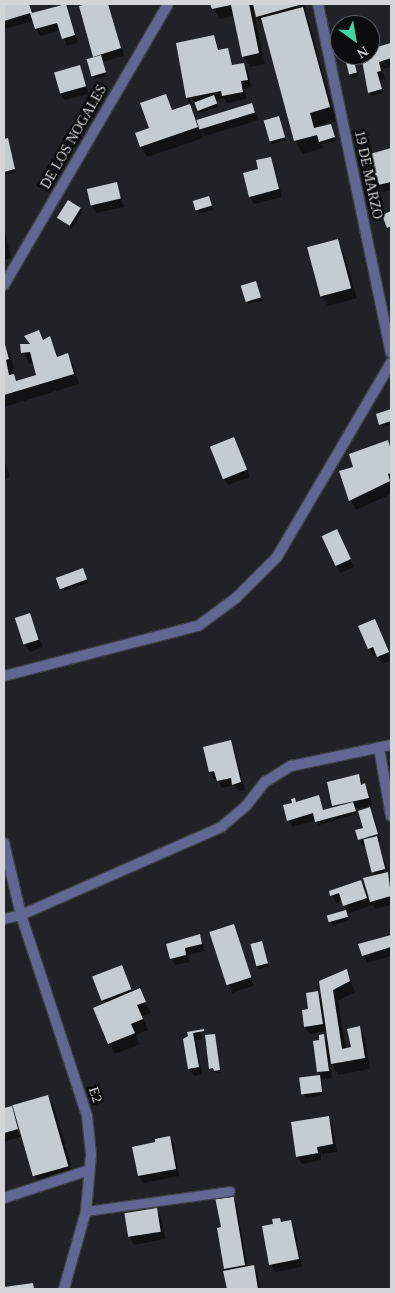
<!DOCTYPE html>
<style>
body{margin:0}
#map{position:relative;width:395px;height:1293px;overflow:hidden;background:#1f2227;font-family:"Times New Roman",serif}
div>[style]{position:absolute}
.shadow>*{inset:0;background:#0007;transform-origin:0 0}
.building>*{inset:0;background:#c5ccd1;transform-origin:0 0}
.roads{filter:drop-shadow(1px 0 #3c3f43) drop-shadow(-1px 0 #3c3f43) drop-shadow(0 1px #3c3f43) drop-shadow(0 -1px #3c3f43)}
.service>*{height:9px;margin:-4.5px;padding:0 4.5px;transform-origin:4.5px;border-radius:4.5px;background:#616792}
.minor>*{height:10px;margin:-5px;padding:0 5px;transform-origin:5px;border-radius:5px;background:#616792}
.tertiary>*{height:10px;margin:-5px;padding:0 5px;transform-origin:5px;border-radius:5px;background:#616792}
span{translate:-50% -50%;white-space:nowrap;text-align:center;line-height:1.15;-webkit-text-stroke:5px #0a0c0e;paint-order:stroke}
.street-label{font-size:14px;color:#d3d5d8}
.frame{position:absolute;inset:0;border:5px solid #d3d5d8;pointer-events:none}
.north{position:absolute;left:330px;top:15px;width:50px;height:50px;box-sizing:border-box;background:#0a0c0e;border:1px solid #5a5c5f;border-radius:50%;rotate:148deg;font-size:14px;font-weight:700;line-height:20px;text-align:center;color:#d3d5d8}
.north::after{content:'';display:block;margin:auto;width:18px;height:22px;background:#42d4a1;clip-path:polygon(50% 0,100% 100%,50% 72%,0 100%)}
</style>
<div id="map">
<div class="shadow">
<div style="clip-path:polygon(4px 4px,30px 4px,33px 14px,65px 5px,78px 43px,67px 46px,61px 30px,40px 36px,33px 21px,4px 29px)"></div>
<div style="clip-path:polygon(91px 4px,108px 4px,124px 56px,102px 62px,106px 76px,95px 79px,93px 76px,95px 58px,80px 7px)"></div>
<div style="clip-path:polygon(212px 4px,252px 4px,265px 64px,250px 67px,244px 57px,235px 16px,219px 19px)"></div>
<div style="clip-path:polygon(254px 4px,304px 4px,336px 121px,317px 126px,317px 129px,332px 128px,336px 141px,322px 144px,323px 148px,303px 154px,295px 140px,264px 24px,262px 24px,257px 17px)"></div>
<div style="clip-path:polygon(214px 36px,220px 51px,227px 50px,234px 66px,244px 64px,248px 71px,251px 87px,244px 89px,247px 99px,227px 103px,224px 98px,216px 100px,218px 107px,199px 113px,196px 104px,191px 105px,187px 98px)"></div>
<div style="clip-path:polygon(391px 45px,391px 67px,382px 69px,385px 79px,380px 80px,383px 93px,371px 96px,362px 55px,370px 55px,370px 50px)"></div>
<div style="clip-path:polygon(352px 58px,358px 76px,352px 78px,350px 74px)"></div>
<div style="clip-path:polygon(80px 67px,89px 94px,65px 100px,61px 93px)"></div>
<div style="clip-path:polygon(166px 96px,173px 111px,190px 106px,197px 120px,252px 104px,259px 120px,205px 136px,202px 131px,203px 138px,147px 157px,141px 147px)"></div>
<div style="left:278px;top:117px;width:24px;height:15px;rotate:71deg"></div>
<div style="clip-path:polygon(8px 139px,16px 172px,7px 174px,4px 167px,4px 140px)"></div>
<div style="clip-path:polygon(391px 150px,391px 190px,383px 192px,379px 185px,371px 155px)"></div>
<div style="clip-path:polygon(270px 158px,274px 165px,282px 197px,254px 204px,250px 196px,260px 170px)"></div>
<div style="clip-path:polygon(116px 184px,124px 207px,96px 213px,92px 206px)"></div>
<div style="clip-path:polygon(210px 201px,213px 210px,199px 213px,197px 210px)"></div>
<div style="clip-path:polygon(80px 209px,82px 212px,72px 229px,58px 218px)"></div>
<div style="clip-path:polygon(391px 212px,391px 233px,383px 215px)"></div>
<div style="clip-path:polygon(4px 227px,11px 258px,4px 260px)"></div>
<div style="clip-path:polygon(337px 240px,343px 251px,357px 298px,328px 306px,322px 296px,308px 248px)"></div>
<div style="clip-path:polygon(256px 283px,262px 301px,248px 304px,246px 301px)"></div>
<div style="clip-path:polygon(39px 331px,44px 340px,50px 338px,59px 358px,67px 354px,73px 365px,79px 384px,4px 407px,4px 344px,10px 354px,14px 369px,11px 371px,17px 382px,38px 376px,34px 363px,29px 364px,21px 345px,31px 345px)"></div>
<div style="clip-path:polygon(390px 411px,391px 425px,383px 427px,381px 424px)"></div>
<div style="clip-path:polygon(234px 438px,250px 477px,228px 485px,224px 478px)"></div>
<div style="clip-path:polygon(388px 442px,391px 448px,391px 494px,356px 510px,350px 500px,354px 468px)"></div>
<div style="clip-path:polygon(4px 460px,10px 477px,4px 479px)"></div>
<div style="clip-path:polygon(323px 537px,341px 538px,354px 567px,340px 573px)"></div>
<div style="clip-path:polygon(83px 569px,88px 583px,62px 591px,60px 588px)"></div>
<div style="clip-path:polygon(30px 614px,43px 647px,30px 652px,25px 645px)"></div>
<div style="clip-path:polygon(360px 626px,378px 627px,391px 660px,383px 664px,377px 654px,373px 656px)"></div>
<div style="clip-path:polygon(230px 742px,234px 749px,245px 790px,238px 791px,234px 785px,222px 788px,217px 778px,214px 779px,210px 771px)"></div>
<div style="clip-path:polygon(358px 776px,369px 792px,372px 805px,355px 809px,356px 814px,319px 825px,316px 820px,293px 827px,288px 820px,296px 803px,318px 797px,324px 811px,335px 808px,328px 783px)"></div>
<div style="clip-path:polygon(369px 808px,374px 816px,381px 841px,378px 842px,391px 880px,391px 905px,375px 909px,373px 905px,346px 914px,349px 920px,333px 926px,329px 918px,348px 911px,343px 900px,336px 903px,332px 895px,361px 881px,368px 893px,376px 876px,367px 846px,363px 846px,359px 839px,365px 828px)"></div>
<div style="left:233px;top:925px;width:64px;height:23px;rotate:71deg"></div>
<div style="clip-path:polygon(199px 935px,205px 951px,188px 955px,190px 962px,175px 965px,171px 958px)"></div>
<div style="clip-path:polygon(391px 936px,391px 956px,367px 963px,360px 945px)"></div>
<div style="clip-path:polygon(263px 946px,269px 966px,259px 969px,257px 966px)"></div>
<div style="clip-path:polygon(121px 966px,133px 992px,139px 990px,151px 1013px,142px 1016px,148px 1030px,136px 1035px,140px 1044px,115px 1054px,109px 1044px,105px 1004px,94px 978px)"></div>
<div style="clip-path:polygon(346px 971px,355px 992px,338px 1001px,346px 1050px,353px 1048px,359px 1028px,365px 1038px,370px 1069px,338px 1075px,330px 1060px,332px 1078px,321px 1079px,323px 1095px,305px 1098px,301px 1079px,321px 1076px,318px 1072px,321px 1041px,324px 1035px,329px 1045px,327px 1031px,310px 1034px,305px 1027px,310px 1010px,318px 993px,323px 1003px)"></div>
<div style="clip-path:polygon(199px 1031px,203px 1039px,196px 1040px,202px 1074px,194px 1076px,189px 1068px,189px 1033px)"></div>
<div style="clip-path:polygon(214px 1036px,221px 1073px,217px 1074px,211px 1068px)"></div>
<div style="clip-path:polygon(48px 1097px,54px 1107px,74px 1176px,41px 1187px,35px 1176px,23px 1136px,4px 1142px,4px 1110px,11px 1107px,15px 1114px,13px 1114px,19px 1135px,21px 1135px,16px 1115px)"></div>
<div style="clip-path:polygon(328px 1117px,332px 1125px,337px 1152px,321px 1154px,321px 1160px,302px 1164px,297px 1156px)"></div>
<div style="clip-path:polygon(170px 1138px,174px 1145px,179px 1176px,143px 1183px,139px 1176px,157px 1143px)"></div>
<div style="clip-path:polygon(232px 1195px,236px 1202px,248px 1268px,254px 1267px,258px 1274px,260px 1289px,228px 1289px,218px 1229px,222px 1228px)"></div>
<div style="clip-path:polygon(156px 1209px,161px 1217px,165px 1239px,134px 1245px,130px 1237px)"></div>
<div style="clip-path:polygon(291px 1221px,295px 1229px,302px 1267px,275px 1272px,271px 1264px,274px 1225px)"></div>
</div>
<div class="building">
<div style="clip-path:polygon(4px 4px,29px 4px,32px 13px,66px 4px,75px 35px,62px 39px,57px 23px,35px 29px,30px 13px,4px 21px)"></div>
<div style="clip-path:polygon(87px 4px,108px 4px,121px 48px,93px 57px,79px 6px)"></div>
<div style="clip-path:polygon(210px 4px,249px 4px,259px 53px,242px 57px,231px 5px,212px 9px)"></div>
<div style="clip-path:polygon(253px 4px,303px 4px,256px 17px)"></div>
<div style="clip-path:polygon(303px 7px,330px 107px,310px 113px,314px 128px,331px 124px,335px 137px,319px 142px,317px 135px,294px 141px,261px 18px)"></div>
<div style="clip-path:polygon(214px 35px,218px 50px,228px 48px,232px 65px,244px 63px,248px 80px,241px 81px,243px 92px,222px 96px,221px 91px,186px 98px,176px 43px)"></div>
<div style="clip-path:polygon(391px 43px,391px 58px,379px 62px,381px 71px,377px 72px,382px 89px,368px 93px,361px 55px,370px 55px,370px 49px)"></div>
<div style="left:101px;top:55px;width:18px;height:15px;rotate:74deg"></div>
<div style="left:353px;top:57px;width:16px;height:8px;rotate:76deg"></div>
<div style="left:80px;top:65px;width:22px;height:27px;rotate:74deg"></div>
<div style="clip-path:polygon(166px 94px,172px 110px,190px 104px,198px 127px,140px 147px,135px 133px,149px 128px,140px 103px)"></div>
<div style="left:214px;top:95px;width:9px;height:21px;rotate:69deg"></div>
<div style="left:252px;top:103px;width:10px;height:58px;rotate:73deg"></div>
<div style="left:279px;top:116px;width:22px;height:16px;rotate:74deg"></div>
<div style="clip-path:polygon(8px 138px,15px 169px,4px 172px,4px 139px)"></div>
<div style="clip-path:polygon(391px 148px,391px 182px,378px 185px,370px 154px)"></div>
<div style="clip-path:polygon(271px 157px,279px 189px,249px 197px,243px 173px,258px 169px,256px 160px)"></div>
<div style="left:117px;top:182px;width:17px;height:31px;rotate:77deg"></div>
<div style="left:209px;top:196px;width:10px;height:17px;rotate:73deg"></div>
<div style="left:68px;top:200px;width:15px;height:21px;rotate:32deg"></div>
<div style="clip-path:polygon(391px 211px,391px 226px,387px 228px,382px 215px)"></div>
<div style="left:338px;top:239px;width:51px;height:32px;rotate:75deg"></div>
<div style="left:256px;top:281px;width:17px;height:16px;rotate:73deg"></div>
<div style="clip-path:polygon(39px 330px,43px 340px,50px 336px,57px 357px,68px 353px,74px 374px,4px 395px,4px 341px,9px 359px,6px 360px,9px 375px,14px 374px,16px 381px,36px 375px,30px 352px,21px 353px,20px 344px,30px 344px,24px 336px)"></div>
<div style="clip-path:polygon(391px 409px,391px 421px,379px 425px,376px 414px)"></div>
<div style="left:234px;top:437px;width:35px;height:26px;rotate:68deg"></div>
<div style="clip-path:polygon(388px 440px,391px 450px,391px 473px,388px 474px,390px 481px,349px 501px,339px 471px,353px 467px,349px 454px)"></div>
<div style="left:337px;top:529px;width:33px;height:17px;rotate:65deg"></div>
<div style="left:83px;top:568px;width:12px;height:29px;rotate:70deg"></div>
<div style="left:30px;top:613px;width:28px;height:16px;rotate:72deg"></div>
<div style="clip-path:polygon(375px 619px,389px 652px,377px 657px,373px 647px,368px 649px,358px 626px)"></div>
<div style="clip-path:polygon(231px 740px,241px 782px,232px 785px,231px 778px,217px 781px,214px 771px,209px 772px,203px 747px)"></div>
<div style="clip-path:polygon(359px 774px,361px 785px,365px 783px,369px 798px,332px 806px,327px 782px)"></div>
<div style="clip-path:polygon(319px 795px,323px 810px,353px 802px,356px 811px,315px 822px,313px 813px,287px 821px,283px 805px,292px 803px,291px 799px,295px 798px,296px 802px)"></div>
<div style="clip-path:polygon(370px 807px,378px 834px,358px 840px,355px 830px,363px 828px,358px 811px)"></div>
<div style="left:377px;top:836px;width:34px;height:14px;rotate:76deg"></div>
<div style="clip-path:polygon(388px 872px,391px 896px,370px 902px,363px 878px)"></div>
<div style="clip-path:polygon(361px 880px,367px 898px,343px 906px,339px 893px,330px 896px,329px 891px)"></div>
<div style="left:346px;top:910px;width:7px;height:20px;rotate:74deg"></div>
<div style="left:234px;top:924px;width:56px;height:26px;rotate:72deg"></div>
<div style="clip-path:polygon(200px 934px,202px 944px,185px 948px,186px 955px,170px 959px,166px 944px)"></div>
<div style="clip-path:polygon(391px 935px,391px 947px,362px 956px,358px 944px)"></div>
<div style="left:262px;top:941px;width:23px;height:12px;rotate:75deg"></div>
<div style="left:122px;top:965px;width:26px;height:32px;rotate:69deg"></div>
<div style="clip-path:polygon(347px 969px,350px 981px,333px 990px,342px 1049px,351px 1047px,347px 1029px,360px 1026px,365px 1058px,331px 1064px,319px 981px)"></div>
<div style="clip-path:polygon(140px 988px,146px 1002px,137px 1005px,143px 1019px,131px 1024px,135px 1033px,108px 1044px,93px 1008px)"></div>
<div style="clip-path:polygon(318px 991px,323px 1024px,304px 1027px,302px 1010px,308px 1009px,306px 993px)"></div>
<div style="clip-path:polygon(204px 1029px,204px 1031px,193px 1033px,199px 1067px,188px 1069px,183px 1039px,188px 1036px,187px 1032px)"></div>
<div style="clip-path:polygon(215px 1034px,220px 1070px,214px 1071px,213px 1068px,209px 1069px,205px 1035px)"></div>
<div style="clip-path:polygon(324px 1034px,329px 1071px,317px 1072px,313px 1041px,319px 1040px,319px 1035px)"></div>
<div style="left:320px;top:1075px;width:17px;height:21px;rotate:83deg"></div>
<div style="left:48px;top:1095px;width:74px;height:37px;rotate:74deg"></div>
<div style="clip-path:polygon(12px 1106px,18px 1129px,4px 1133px,4px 1108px)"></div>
<div style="clip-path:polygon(329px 1116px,333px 1144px,317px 1147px,318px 1153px,296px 1157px,291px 1122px)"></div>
<div style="clip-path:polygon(170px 1136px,176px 1169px,138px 1176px,132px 1147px,155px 1142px,155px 1139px)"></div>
<div style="clip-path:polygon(233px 1193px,245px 1265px,224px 1269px,217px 1228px,221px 1227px,215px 1197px)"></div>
<div style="left:157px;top:1208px;width:24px;height:33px;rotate:81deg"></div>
<div style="clip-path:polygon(280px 1218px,281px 1222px,291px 1220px,299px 1259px,269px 1265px,262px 1226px,273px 1224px,272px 1219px)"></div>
<div style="clip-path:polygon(254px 1265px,258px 1289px,227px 1289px,223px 1271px)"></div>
<div style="clip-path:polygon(33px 1283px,34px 1289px,4px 1289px,4px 1287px)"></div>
</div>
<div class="roads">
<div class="service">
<div style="left:86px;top:1211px;width:145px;rotate:-7.9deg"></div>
</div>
<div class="minor">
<div style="left:318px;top:4px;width:356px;rotate:78.2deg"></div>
<div style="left:4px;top:676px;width:200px;rotate:-14.5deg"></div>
<div style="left:198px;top:626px;width:47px;rotate:-36.4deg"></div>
<div style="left:236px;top:598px;width:58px;rotate:-45deg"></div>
<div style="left:277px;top:557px;width:225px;rotate:-59.6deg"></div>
<div style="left:379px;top:748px;width:69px;rotate:80deg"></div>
<div style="left:4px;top:843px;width:74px;rotate:76.7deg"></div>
<div style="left:21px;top:915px;width:212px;rotate:71.8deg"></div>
<div style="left:87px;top:1116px;width:39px;rotate:84deg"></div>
<div style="left:91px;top:1155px;width:56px;rotate:95.1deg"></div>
<div style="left:86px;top:1211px;width:81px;rotate:105.8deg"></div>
<div style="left:4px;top:919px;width:17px;rotate:-13deg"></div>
<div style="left:21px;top:915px;width:219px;rotate:-23.7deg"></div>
<div style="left:221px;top:827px;width:33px;rotate:-40deg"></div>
<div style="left:246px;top:806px;width:31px;rotate:-52deg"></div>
<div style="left:265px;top:782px;width:31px;rotate:-32deg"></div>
<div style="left:291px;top:766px;width:102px;rotate:-11.9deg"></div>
<div style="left:4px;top:1198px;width:89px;rotate:-18.2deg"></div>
</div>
<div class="tertiary">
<div style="left:4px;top:285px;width:325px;rotate:-59.7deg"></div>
</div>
</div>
<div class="street-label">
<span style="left:74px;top:137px;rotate:-60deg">DE LOS NOGALES</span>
<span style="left:368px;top:175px;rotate:78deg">19 DE MARZO</span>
<span style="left:95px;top:1095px;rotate:72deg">E2</span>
</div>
<div class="frame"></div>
<div class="north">N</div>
</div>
